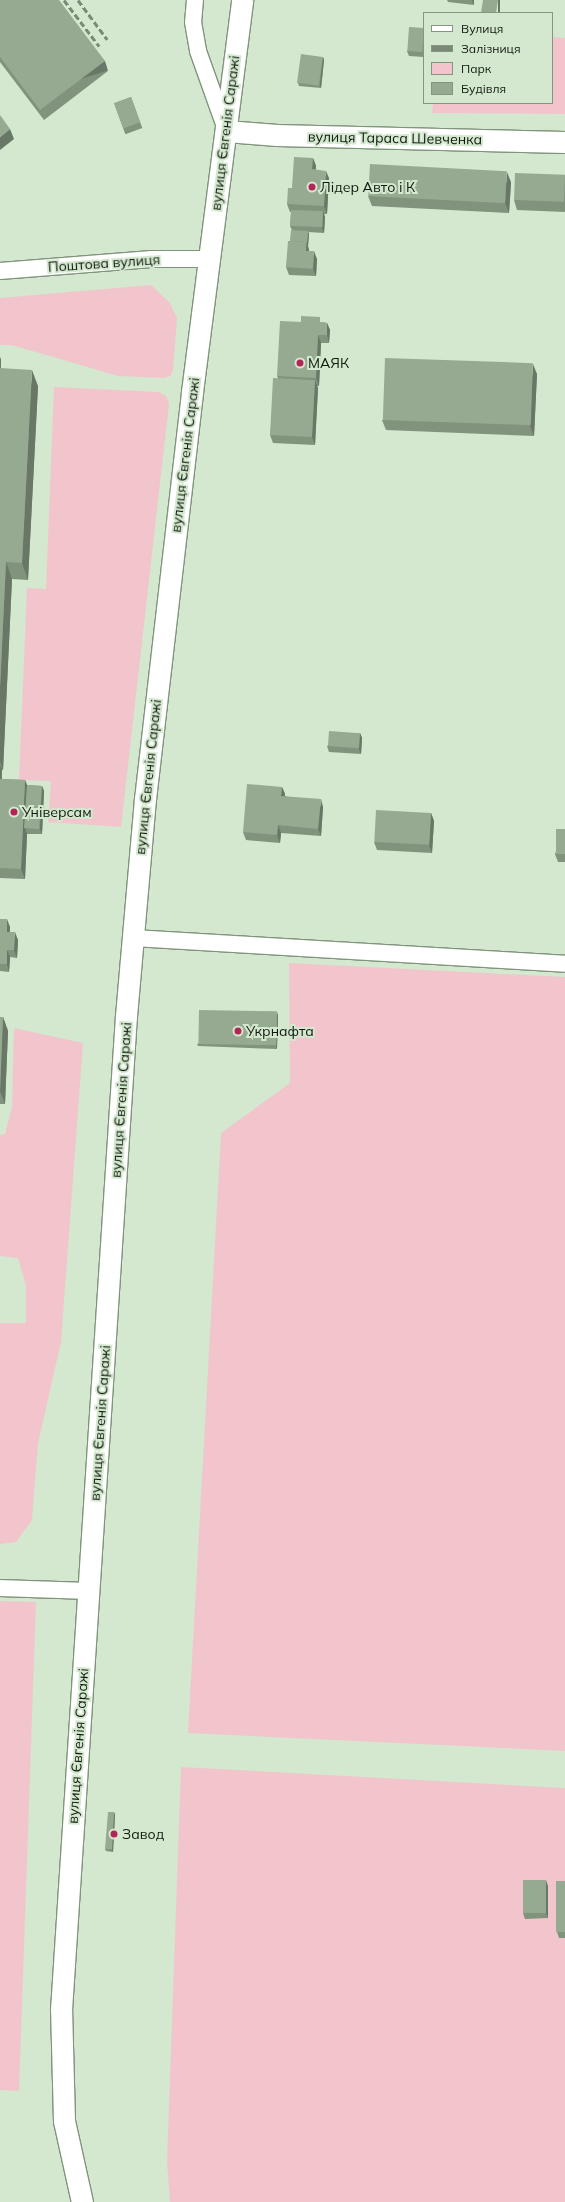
<!DOCTYPE html>
<meta charset="utf-8">
<style>
body{margin:0}
#map{position:relative;width:565px;height:2202px;overflow:hidden;background:#d3e8ce;font-family:Mulish,sans-serif}
div>[style]{position:absolute}
.green>*{inset:0;background:#f2c5cd}
.roads{filter:drop-shadow(1px 0 #80947c) drop-shadow(-1px 0 #80947c) drop-shadow(0 1px #80947c) drop-shadow(0 -1px #80947c)}
.minor>*{height:16px;margin:-8px;padding:0 8px;transform-origin:8px;border-radius:8px;background:#fff}
.major>*{height:21px;margin:-10.5px;padding:0 10.5px;transform-origin:10.5px;border-radius:10.5px;background:#fff}
.rail>*{height:3px;margin-top:-1.5px;transform-origin:0;background:repeating-linear-gradient(90deg,#7a8977 0 6px,transparent 0 9px)}
.wall>*{inset:0;background:#81927d;transform-origin:0 0}
.shaded-wall>*{inset:0;background:#697766;transform-origin:0 0}
.building>*{inset:0;background:#96aa91;transform-origin:0 0}
.dots>*{width:11px;height:11px;translate:-50% -50%;box-sizing:border-box;border:2px solid #d3e8ce;border-radius:50%}
span{translate:-50% -50%;white-space:nowrap;text-align:center;line-height:1.15;-webkit-text-stroke:4px #d3e8ce;paint-order:stroke}
.street-label{font-size:14px;color:#11180f}
.poi-label{font-size:14px;color:#11180f}
.left{translate:0 -50%;text-align:left}
.legend{position:absolute;left:423px;top:12px;width:130px;height:92px;box-sizing:border-box;background:#d3e8ce;border:1px solid #859582;margin:0;padding:5px 7px;list-style:none;font-size:12px;color:#11180f}
.legend li{display:flex;align-items:center;gap:8px;height:20px}
.legend b{width:20px;border:1px solid #859582}
</style>
<div id="map">
<div class="green">
<div style="clip-path:polygon(552px 37px,565px 38px,565px 114px,432px 113px,433px 103px,552px 103px)"></div>
<div style="clip-path:polygon(151px 285px,170px 303px,177px 318px,173px 371px,170px 376px,164px 378px,118px 376px,12px 345px,0 345px,0 298px)"></div>
<div style="clip-path:polygon(54px 387px,159px 392px,166px 396px,169px 404px,121px 827px,48px 822px,51px 781px,19px 780px,27px 588px,46px 589px)"></div>
<div style="clip-path:polygon(289px 963px,565px 977px,565px 1751px,188px 1733px,221px 1133px,290px 1083px)"></div>
<div style="clip-path:polygon(14px 1028px,83px 1043px,61px 1342px,38px 1443px,32px 1520px,16px 1542px,0 1544px,0 1323px,26px 1323px,26px 1286px,18px 1258px,0 1256px,0 1135px,5px 1134px,12px 1107px)"></div>
<div style="clip-path:polygon(0 1601px,36px 1602px,19px 2091px,0 2090px)"></div>
<div style="clip-path:polygon(181px 1767px,565px 1788px,565px 2202px,170px 2202px,167px 2162px)"></div>
</div>
<div class="roads">
<div class="minor">
<div style="left:195px;top:0;width:22px;rotate:95deg"></div>
<div style="left:193px;top:22px;width:29px;rotate:80deg"></div>
<div style="left:198px;top:51px;width:81px;rotate:70.4deg"></div>
<div style="left:0;top:271px;width:152px;rotate:-4.5deg"></div>
<div style="left:152px;top:259px;width:56px"></div>
<div style="left:133px;top:938px;width:433px;rotate:3.4deg"></div>
<div style="left:0;top:1588px;width:89px;rotate:1.9deg"></div>
</div>
<div class="major">
<div style="left:226px;top:131px;width:51px;rotate:4.5deg"></div>
<div style="left:277px;top:135px;width:288px;rotate:1.4deg"></div>
<div style="left:82px;top:2202px;width:83px;rotate:-102.5deg"></div>
<div style="left:64px;top:2121px;width:111px;rotate:-91.5deg"></div>
<div style="left:61px;top:2010px;width:996px;rotate:-86.26deg"></div>
<div style="left:126px;top:1016px;width:218px;rotate:-85deg"></div>
<div style="left:145px;top:799px;width:410px;rotate:-83.4deg"></div>
<div style="left:192px;top:392px;width:395px;rotate:-82.7deg"></div>
</div>
</div>
<div class="rail">
<div style="left:64px;top:0;width:58px;rotate:52.7deg"></div>
<div style="left:78px;top:0;width:49px;rotate:53.4deg"></div>
</div>
<div class="wall">
<div style="clip-path:polygon(0 0,108px 71px,44px 120px,0 62px)"></div>
<div style="clip-path:polygon(447px 0,474px 0,474px 5px,448px 2px)"></div>
<div style="clip-path:polygon(424px 28px,424px 57px,409px 56px,407px 51px)"></div>
<div style="clip-path:polygon(323px 57px,324px 60px,321px 88px,299px 86px,298px 83px)"></div>
<div style="left:131px;top:97px;width:33px;height:18px;rotate:70deg"></div>
<div style="clip-path:polygon(313px 158px,316px 166px,315px 170px,329px 178px,327px 214px,324px 214px,325px 217px,324px 233px,308px 232px,309px 234px,308px 246px,309px 251px,317px 259px,316px 276px,289px 275px,286px 267px,292px 230px,290px 226px,291px 212px,290px 212px,287px 204px,292px 188px)"></div>
<div style="clip-path:polygon(565px 175px,565px 212px,517px 210px,514px 200px)"></div>
<div style="clip-path:polygon(511px 182px,509px 213px,372px 206px,368px 196px)"></div>
<div style="clip-path:polygon(322px 322px,327px 323px,330px 330px,329px 343px,321px 343px,319px 386px,317px 386px,318px 388px,315px 445px,273px 443px,270px 435px,278px 378px,277px 376px)"></div>
<div style="clip-path:polygon(0 357px,1px 360px,1px 368px,38px 386px,28px 580px,12px 579px,3px 770px,2px 770px,2px 779px,25px 780px,27px 785px,42px 786px,44px 791px,42px 834px,27px 834px,25px 879px,0 878px)"></div>
<div style="clip-path:polygon(537px 374px,534px 436px,386px 430px,382px 420px)"></div>
<div style="clip-path:polygon(360px 733px,362px 738px,361px 754px,329px 752px,327px 746px)"></div>
<div style="clip-path:polygon(282px 787px,285px 794px,285px 796px,323px 807px,321px 836px,281px 833px,280px 843px,246px 840px,243px 832px)"></div>
<div style="clip-path:polygon(431px 813px,434px 821px,432px 853px,377px 850px,374px 842px)"></div>
<div style="clip-path:polygon(565px 829px,565px 862px,558px 862px,555px 854px)"></div>
<div style="clip-path:polygon(0 919px,10px 927px,10px 932px,18px 940px,17px 958px,10px 957px,9px 972px,0 971px)"></div>
<div style="clip-path:polygon(278px 1015px,277px 1049px,198px 1046px,197px 1044px)"></div>
<div style="clip-path:polygon(0 1017px,3px 1017px,8px 1031px,5px 1104px,0 1104px)"></div>
<div style="clip-path:polygon(114px 1812px,115px 1815px,113px 1852px,106px 1851px,105px 1849px)"></div>
<div style="clip-path:polygon(565px 1881px,565px 1938px,559px 1938px,557px 1932px)"></div>
<div style="clip-path:polygon(548px 1886px,548px 1918px,525px 1919px,523px 1913px)"></div>
</div>
<div class="shaded-wall">
<div style="clip-path:polygon(472px 0,474px 0,474px 5px)"></div>
<div style="left:498px;top:0;width:2px;height:13px"></div>
<div style="clip-path:polygon(323px 57px,324px 60px,321px 88px,320px 85px)"></div>
<div style="left:105px;top:61px;width:10px;height:81px;rotate:73deg"></div>
<div style="clip-path:polygon(10px 129px,14px 139px,0 150px,0 137px)"></div>
<div style="clip-path:polygon(313px 158px,316px 166px,315px 177px,312px 169px)"></div>
<div style="clip-path:polygon(326px 171px,329px 178px,327px 214px,324px 206px)"></div>
<div style="clip-path:polygon(507px 172px,511px 182px,509px 213px,505px 203px)"></div>
<div style="clip-path:polygon(323px 211px,325px 217px,324px 233px,322px 228px)"></div>
<div style="clip-path:polygon(308px 231px,309px 234px,308px 246px,309px 250px,309px 258px,306px 251px)"></div>
<div style="clip-path:polygon(314px 251px,317px 259px,316px 276px,313px 269px)"></div>
<div style="clip-path:polygon(327px 323px,330px 330px,329px 343px,327px 335px)"></div>
<div style="clip-path:polygon(318px 335px,321px 343px,319px 386px,316px 378px)"></div>
<div style="clip-path:polygon(0 357px,1px 360px,0 381px)"></div>
<div style="clip-path:polygon(533px 364px,537px 374px,534px 436px,530px 426px)"></div>
<div style="clip-path:polygon(32px 370px,38px 386px,28px 580px,22px 563px)"></div>
<div style="clip-path:polygon(315px 380px,318px 388px,315px 445px,312px 437px)"></div>
<div style="clip-path:polygon(6px 562px,12px 579px,3px 770px,0 762px,0 688px)"></div>
<div style="clip-path:polygon(360px 733px,362px 738px,361px 754px,359px 749px)"></div>
<div style="clip-path:polygon(0 765px,2px 770px,1px 789px,0 786px)"></div>
<div style="clip-path:polygon(25px 780px,29px 790px,25px 828px,27px 834px,25px 879px,21px 869px)"></div>
<div style="clip-path:polygon(42px 786px,44px 791px,42px 834px,40px 829px)"></div>
<div style="clip-path:polygon(282px 787px,285px 794px,284px 804px,281px 796px)"></div>
<div style="clip-path:polygon(321px 799px,323px 807px,321px 836px,318px 829px)"></div>
<div style="clip-path:polygon(431px 813px,434px 821px,432px 853px,429px 845px)"></div>
<div style="clip-path:polygon(278px 825px,281px 833px,280px 843px,277px 835px)"></div>
<div style="clip-path:polygon(7px 919px,10px 927px,9px 940px,7px 932px)"></div>
<div style="clip-path:polygon(15px 932px,18px 940px,17px 958px,14px 950px)"></div>
<div style="clip-path:polygon(7px 950px,10px 957px,9px 972px,7px 964px)"></div>
<div style="clip-path:polygon(277px 1012px,278px 1015px,277px 1049px,276px 1046px)"></div>
<div style="clip-path:polygon(3px 1017px,8px 1031px,5px 1104px,0 1091px)"></div>
<div style="clip-path:polygon(114px 1812px,115px 1815px,113px 1852px,112px 1849px)"></div>
<div style="clip-path:polygon(546px 1880px,548px 1886px,548px 1918px,546px 1913px)"></div>
</div>
<div class="building">
<div style="clip-path:polygon(0 0,59px 0,105px 61px,40px 110px,0 57px)"></div>
<div style="clip-path:polygon(483px 0,498px 0,496px 13px,481px 13px)"></div>
<div style="left:409px;top:27px;width:15px;height:24px;rotate:4deg"></div>
<div style="left:301px;top:54px;width:22px;height:29px;rotate:8deg"></div>
<div style="left:131px;top:97px;width:27px;height:18px;rotate:70deg"></div>
<div style="clip-path:polygon(0 115px,10px 129px,0 137px)"></div>
<div style="clip-path:polygon(294px 157px,313px 158px,312px 169px,326px 171px,324px 206px,287px 204px,288px 188px,292px 188px)"></div>
<div style="left:370px;top:164px;width:137px;height:32px;rotate:3deg"></div>
<div style="left:515px;top:173px;width:50px;height:27px;rotate:2deg"></div>
<div style="left:291px;top:210px;width:32px;height:16px;rotate:2deg"></div>
<div style="clip-path:polygon(291px 230px,308px 231px,307px 243px,306px 242px,290px 241px)"></div>
<div style="clip-path:polygon(288px 241px,306px 242px,306px 251px,314px 251px,313px 269px,286px 267px)"></div>
<div style="clip-path:polygon(301px 316px,320px 317px,320px 322px,327px 323px,327px 335px,318px 335px,316px 378px,277px 376px,280px 321px,301px 322px)"></div>
<div style="left:385px;top:358px;width:148px;height:62px;rotate:2deg"></div>
<div style="clip-path:polygon(0 368px,32px 370px,22px 563px,6px 562px,0 688px)"></div>
<div style="left:273px;top:378px;width:42px;height:57px;rotate:3deg"></div>
<div style="left:329px;top:731px;width:31px;height:15px;rotate:4deg"></div>
<div style="clip-path:polygon(0 779px,25px 780px,21px 869px,0 868px)"></div>
<div style="clip-path:polygon(247px 784px,282px 787px,281px 796px,321px 799px,318px 829px,278px 825px,277px 835px,243px 832px)"></div>
<div style="left:27px;top:785px;width:15px;height:43px;rotate:4deg"></div>
<div style="left:376px;top:810px;width:55px;height:32px;rotate:3deg"></div>
<div style="left:556px;top:829px;width:9px;height:25px"></div>
<div style="clip-path:polygon(0 919px,7px 919px,7px 932px,15px 932px,14px 950px,7px 950px,7px 964px,0 964px)"></div>
<div style="left:199px;top:1010px;width:78px;height:34px;rotate:1deg"></div>
<div style="clip-path:polygon(0 1017px,3px 1017px,0 1091px)"></div>
<div style="clip-path:polygon(108px 1812px,114px 1812px,112px 1849px,105px 1849px)"></div>
<div style="left:546px;top:1880px;width:33px;height:23px;rotate:90deg"></div>
<div style="left:556px;top:1881px;width:9px;height:51px"></div>
</div>
<div class="dots">
<div style="left:312px;top:187px;background:#b42557"></div>
<div style="left:300px;top:363px;background:#b42557"></div>
<div style="left:14px;top:812px;background:#b42557"></div>
<div style="left:238px;top:1031px;background:#b42557"></div>
<div style="left:114px;top:1834px;background:#b42557"></div>
</div>
<div class="street-label">
<span style="left:225px;top:133px;rotate:-83deg">вулиця Євгенія Саражі</span>
<span style="left:395px;top:138px;rotate:1deg">вулиця Тараса Шевченка</span>
<span style="left:104px;top:263px;rotate:-4deg">Поштова вулиця</span>
<span style="left:185px;top:455px;rotate:-83deg">вулиця Євгенія Саражі</span>
<span style="left:148px;top:777px;rotate:-84deg">вулиця Євгенія Саражі</span>
<span style="left:121px;top:1100px;rotate:-86deg">вулиця Євгенія Саражі</span>
<span style="left:100px;top:1423px;rotate:-86deg">вулиця Євгенія Саражі</span>
<span style="left:78px;top:1746px;rotate:-86deg">вулиця Євгенія Саражі</span>
</div>
<div class="poi-label">
<span class="left" style="left:320px;top:187px">Лідер Авто і К</span>
<span class="left" style="left:308px;top:363px">МАЯК</span>
<span class="left" style="left:22px;top:812px">Універсам</span>
<span class="left" style="left:246px;top:1031px">Укрнафта</span>
<span class="left" style="left:122px;top:1834px">Завод</span>
</div>
<ul class="legend">
<li><b style="height:5px;background:#fff"></b>Вулиця</li>
<li><b style="height:5px;background:#7a8977"></b>Залізниця</li>
<li><b style="height:11px;background:#f2c5cd"></b>Парк</li>
<li><b style="height:11px;background:#96aa91"></b>Будівля</li>
</ul>
</div>
